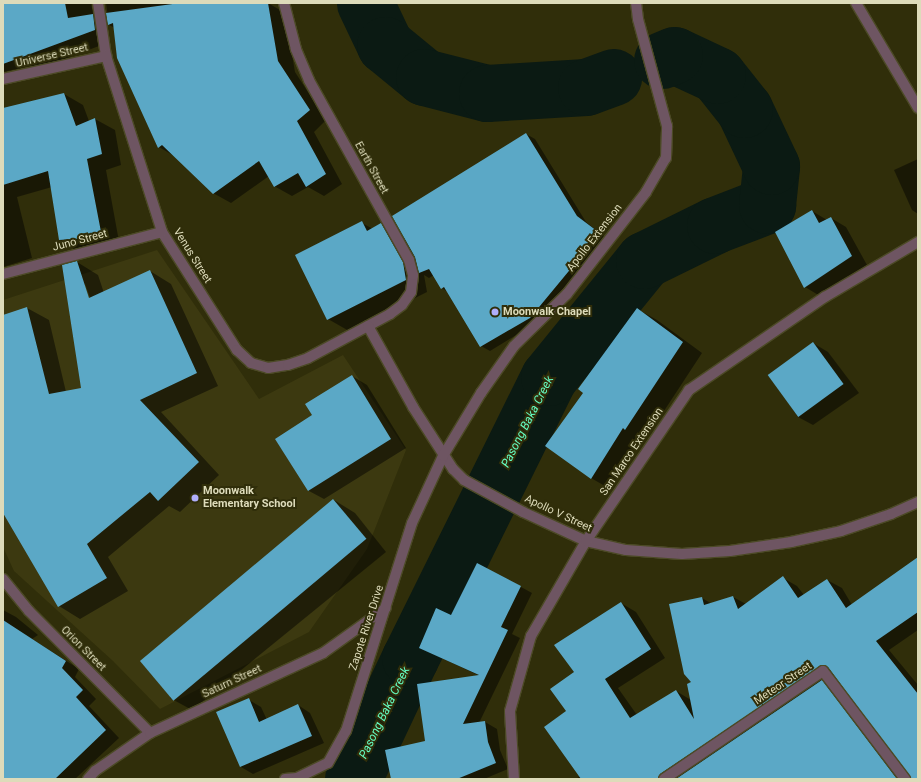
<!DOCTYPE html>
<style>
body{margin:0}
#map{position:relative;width:921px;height:782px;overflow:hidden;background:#302e0a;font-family:Roboto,sans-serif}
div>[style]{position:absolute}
.built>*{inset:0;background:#3c3910}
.shadow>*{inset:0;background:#0007}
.river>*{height:57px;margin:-28.5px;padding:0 28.5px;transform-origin:28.5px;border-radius:28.5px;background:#0b1a13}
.building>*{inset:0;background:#5ba8c6;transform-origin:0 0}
.roads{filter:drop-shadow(1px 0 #4c4a26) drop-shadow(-1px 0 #4c4a26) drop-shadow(0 1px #4c4a26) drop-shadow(0 -1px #4c4a26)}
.minor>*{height:10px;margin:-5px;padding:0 5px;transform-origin:5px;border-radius:5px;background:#6e5562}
.dots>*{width:11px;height:11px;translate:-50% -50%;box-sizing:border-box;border:2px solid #302e0a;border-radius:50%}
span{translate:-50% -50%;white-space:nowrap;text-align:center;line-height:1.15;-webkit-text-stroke:4px #302e0a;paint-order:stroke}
.street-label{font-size:11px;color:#dddbba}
.poi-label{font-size:11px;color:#dddbba;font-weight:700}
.left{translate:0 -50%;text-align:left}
.water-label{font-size:12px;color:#65ffc5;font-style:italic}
.frame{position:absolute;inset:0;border:4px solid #dddbba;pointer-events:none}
</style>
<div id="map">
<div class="built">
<div style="clip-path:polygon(157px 250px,259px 399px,343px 355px,406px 450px,367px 549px,309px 632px,160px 709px,113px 661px,14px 571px,3px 547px,3px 300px)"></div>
</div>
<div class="shadow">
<div style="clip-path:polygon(3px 3px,91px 3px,99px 46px,35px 70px,30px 66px,3px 72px)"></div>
<div style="clip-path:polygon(106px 3px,268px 3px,285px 13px,295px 72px,326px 120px,314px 132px,342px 184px,324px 196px,308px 187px,292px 196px,274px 186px,269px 176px,231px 203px,213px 193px,176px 157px,159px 147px,115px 28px,109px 25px)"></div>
<div style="clip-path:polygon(64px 94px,83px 105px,89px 121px,95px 119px,115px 130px,121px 165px,106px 170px,120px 247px,79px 252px,60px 240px,52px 187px,17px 197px,32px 258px,3px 267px,3px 109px)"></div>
<div style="clip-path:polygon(526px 134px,535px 139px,586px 222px,605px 237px,541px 320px,490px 351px,481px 346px,448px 292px,442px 288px,434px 275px,429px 278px,424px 275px,427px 292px,349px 331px,328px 319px,362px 223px,373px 229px,381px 224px,405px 238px)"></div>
<div style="clip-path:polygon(918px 159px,918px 214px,912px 210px,894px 170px)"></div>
<div style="clip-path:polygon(812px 211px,827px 220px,831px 218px,846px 227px,867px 265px,820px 296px,805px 287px)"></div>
<div style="clip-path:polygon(evenodd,77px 262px,98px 275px,104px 293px,150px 271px,171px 284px,218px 386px,161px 412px,219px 475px,180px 512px,169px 506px,108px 557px,128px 591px,80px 619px,59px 606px,3px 511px,3px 316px,27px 308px,49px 320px,66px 392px,82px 389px,77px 262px,85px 284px,92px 303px,90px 303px,85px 290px,85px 284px)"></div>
<div style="clip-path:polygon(637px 309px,657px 320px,702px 353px,645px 440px,642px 438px,610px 489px,591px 478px,584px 393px)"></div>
<div style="clip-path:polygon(813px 343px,828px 352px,859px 393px,813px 425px,798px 417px,769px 374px)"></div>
<div style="clip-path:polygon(352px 376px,367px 385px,406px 448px,324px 499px,309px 491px,276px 440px,313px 415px)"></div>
<div style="clip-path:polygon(334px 500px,355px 513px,386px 552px,192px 710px,170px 698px)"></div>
<div style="clip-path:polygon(evenodd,918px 559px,918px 630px,889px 650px,918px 685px,918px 779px,912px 779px,835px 674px,823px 682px,836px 689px,904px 779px,576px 779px,580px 776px,567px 712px,575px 672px,621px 603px,636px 612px,665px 658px,618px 688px,637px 715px,676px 691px,691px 700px,702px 598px,712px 604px,733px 597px,746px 604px,783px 578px,797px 586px,804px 595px,827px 580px,842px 588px,852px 605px,918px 559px,818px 663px,830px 668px,830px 670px,818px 663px)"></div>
<div style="clip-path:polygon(521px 587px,532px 593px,512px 634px,520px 638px,479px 723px,485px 722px,497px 729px,500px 750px,508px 769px,484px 779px,392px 779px,426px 742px,480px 676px,420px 648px,452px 617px)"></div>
<div style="clip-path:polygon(3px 610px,16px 617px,38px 635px,32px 639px,79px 669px,75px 677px,96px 699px,89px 706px,119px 738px,75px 779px,3px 779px)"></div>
<div style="clip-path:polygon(249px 700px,261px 707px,267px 720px,298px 705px,310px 713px,324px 743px,253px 774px,241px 767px,218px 713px)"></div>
</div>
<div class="river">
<div style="left:365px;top:3px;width:47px;rotate:64.5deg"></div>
<div style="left:385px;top:45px;width:50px;rotate:39.4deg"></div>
<div style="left:424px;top:77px;width:65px;rotate:14.3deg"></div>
<div style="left:487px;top:93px;width:99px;rotate:-3.5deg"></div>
<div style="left:586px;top:87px;width:29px;rotate:-20deg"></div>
<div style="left:353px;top:779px;width:134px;rotate:-64.8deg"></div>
<div style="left:410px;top:658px;width:313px;rotate:-63.7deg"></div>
<div style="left:549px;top:377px;width:151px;rotate:-50.9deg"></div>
<div style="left:644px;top:260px;width:79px;rotate:-26.2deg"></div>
<div style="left:715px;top:225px;width:56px;rotate:-21deg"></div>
<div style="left:767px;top:205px;width:39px;rotate:-84deg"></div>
<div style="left:771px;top:166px;width:63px;rotate:-115.3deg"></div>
<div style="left:744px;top:109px;width:43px;rotate:-128.5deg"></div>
<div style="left:717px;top:75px;width:47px;rotate:-155.1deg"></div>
<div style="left:674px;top:55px;width:13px;rotate:157deg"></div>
</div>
<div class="building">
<div style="clip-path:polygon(3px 3px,65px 3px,68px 18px,93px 14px,95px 30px,3px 64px)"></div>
<div style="clip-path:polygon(180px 3px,268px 3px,278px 61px,310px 110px,297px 121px,326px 174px,306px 187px,298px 173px,274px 187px,259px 161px,213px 194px,162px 145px,158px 148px,117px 58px,113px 23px,108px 25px,106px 13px)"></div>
<div style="clip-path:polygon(64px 93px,76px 126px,95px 118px,102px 154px,87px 159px,102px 237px,59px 240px,48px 171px,3px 185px,3px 108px)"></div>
<div style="clip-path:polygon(526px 133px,577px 216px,597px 231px,571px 265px,573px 266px,530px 318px,480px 347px,444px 287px,441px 289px,429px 269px,419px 273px,415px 257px,392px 216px)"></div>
<div style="clip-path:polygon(812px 210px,819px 223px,831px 217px,852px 256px,804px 288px,775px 232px)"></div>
<div style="clip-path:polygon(362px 221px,367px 231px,381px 223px,403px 262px,406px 280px,327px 320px,295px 255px)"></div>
<div style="clip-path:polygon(77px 261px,89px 298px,150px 270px,197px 373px,140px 400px,199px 462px,158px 501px,150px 492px,87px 544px,107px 578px,58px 607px,3px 513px,3px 315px,27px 307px,49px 394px,81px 388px,62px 265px)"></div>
<div style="clip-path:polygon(637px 308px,683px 342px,625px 430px,623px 428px,591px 479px,545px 446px,583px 393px,578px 389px)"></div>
<div style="left:813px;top:342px;width:52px;height:56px;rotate:54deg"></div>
<div style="clip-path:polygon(352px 375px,391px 439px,308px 491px,275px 439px,312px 415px,305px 404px)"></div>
<div style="left:333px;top:499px;width:52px;height:252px;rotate:50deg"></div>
<div style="clip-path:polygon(918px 557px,918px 612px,876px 641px,918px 694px,918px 779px,911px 779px,828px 667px,823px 665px,660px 774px,658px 779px,581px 779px,544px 727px,566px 711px,550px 689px,574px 672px,554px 645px,621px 602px,651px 649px,605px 679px,630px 718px,676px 690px,694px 719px,687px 684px,691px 682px,684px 674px,669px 604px,702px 597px,704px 605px,733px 596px,738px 609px,783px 576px,798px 598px,827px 579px,846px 608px)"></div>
<div style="clip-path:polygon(477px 563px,521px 586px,501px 627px,508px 630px,463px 724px,485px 721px,488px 742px,496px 763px,457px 779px,391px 779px,385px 750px,425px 741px,417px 684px,479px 675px,419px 648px,436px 608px,451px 615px)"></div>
<div style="clip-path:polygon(3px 620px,66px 661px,62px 668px,83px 690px,76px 697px,106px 730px,55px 779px,3px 779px)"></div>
<div style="clip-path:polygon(822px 680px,897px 779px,676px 779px)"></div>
<div style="clip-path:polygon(249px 698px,259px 722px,298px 704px,312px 736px,240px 767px,216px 712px)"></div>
</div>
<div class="roads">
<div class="minor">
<div style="left:98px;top:3px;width:54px;rotate:81.4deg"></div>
<div style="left:106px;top:56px;width:185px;rotate:72.3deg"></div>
<div style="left:162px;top:232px;width:140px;rotate:57.6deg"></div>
<div style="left:237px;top:350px;width:19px;rotate:43deg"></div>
<div style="left:251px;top:363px;width:18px;rotate:16deg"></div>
<div style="left:268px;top:368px;width:20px;rotate:-9deg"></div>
<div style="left:288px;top:365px;width:21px;rotate:-19deg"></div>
<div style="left:308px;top:358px;width:93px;rotate:-28.2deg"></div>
<div style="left:390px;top:314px;width:15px;rotate:-37deg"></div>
<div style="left:402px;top:305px;width:16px;rotate:-55deg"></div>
<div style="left:411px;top:292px;width:17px;rotate:-83deg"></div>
<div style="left:413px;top:275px;width:16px;rotate:-105deg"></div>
<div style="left:409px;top:260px;width:206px;rotate:-119.1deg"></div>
<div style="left:309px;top:80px;width:34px;rotate:-113deg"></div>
<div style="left:296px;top:49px;width:48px;rotate:-104.6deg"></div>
<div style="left:856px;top:3px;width:122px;rotate:59.4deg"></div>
<div style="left:3px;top:79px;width:106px;rotate:-12.6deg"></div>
<div style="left:3px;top:274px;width:164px;rotate:-14.8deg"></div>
<div style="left:368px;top:326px;width:93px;rotate:60.9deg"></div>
<div style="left:413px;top:407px;width:74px;rotate:57.2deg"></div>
<div style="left:453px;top:469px;width:16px;rotate:45deg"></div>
<div style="left:464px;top:480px;width:67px;rotate:28.5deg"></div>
<div style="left:523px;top:512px;width:69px;rotate:24.7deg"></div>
<div style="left:586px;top:541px;width:41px;rotate:12.7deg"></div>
<div style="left:626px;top:550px;width:56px;rotate:4.1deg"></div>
<div style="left:682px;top:554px;width:48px;rotate:-3.6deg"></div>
<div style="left:730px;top:551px;width:62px;rotate:-8.4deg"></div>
<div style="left:791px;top:542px;width:51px;rotate:-12.4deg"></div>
<div style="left:841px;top:531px;width:53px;rotate:-18.8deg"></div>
<div style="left:891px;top:514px;width:30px;rotate:-24deg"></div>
<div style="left:3px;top:579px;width:41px;rotate:50.9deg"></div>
<div style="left:29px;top:611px;width:172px;rotate:45.2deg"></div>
<div style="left:88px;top:779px;width:11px;rotate:-49deg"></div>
<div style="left:95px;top:771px;width:67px;rotate:-34.6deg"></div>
<div style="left:150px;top:733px;width:191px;rotate:-24.8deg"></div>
<div style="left:323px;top:653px;width:77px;rotate:-35.5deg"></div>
<div style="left:285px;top:779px;width:12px;rotate:-5deg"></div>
<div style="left:297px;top:778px;width:34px;rotate:-26deg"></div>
<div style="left:328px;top:763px;width:37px;rotate:-61deg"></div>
<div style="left:346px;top:731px;width:218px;rotate:-72.4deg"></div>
<div style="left:412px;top:523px;width:74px;rotate:-65.2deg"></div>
<div style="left:443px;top:456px;width:74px;rotate:-58.9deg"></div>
<div style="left:481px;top:393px;width:57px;rotate:-54.9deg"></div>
<div style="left:514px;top:346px;width:74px;rotate:-44.5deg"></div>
<div style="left:567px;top:294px;width:129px;rotate:-52.2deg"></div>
<div style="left:646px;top:192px;width:39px;rotate:-60deg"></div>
<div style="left:666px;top:158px;width:32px;rotate:-88deg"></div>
<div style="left:667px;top:126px;width:111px;rotate:-105.2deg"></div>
<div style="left:638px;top:19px;width:16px;rotate:-97deg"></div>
<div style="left:514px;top:779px;width:68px;rotate:-93.4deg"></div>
<div style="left:510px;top:711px;width:78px;rotate:-74.4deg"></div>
<div style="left:531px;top:636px;width:110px;rotate:-59.9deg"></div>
<div style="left:586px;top:541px;width:183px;rotate:-55.7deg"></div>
<div style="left:689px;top:390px;width:165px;rotate:-34.4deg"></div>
<div style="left:825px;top:297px;width:108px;rotate:-30.6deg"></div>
<div style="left:664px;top:779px;width:192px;rotate:-34.2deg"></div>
<div style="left:823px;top:671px;width:136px;rotate:52.8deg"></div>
</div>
</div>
<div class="dots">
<div style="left:495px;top:312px;background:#b0aefa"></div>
<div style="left:195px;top:498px;background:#b0aefa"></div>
</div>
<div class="street-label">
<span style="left:52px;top:56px;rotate:-13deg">Universe Street</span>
<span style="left:371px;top:168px;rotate:61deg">Earth Street</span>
<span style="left:595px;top:238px;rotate:-52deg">Apollo Extension</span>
<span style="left:80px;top:241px;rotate:-15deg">Juno Street</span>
<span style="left:192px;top:256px;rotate:58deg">Venus Street</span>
<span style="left:632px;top:452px;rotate:-56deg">San Marco Extension</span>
<span style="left:558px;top:514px;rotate:25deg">Apollo V Street</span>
<span style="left:367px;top:628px;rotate:-72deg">Zapote River Drive</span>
<span style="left:83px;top:649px;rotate:45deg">Orion Street</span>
<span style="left:232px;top:682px;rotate:-25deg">Saturn Street</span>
<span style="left:783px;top:684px;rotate:-34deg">Meteor Street</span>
</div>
<div class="poi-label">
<span class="left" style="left:503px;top:312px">Moonwalk Chapel</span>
<span class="left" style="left:203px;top:498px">Moonwalk<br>Elementary School</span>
</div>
<div class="water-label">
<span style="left:528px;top:422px;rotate:-63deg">Pasong Baka Creek</span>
<span style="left:385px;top:713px;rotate:-64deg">Pasong Baka Creek</span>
</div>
<div class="frame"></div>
</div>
